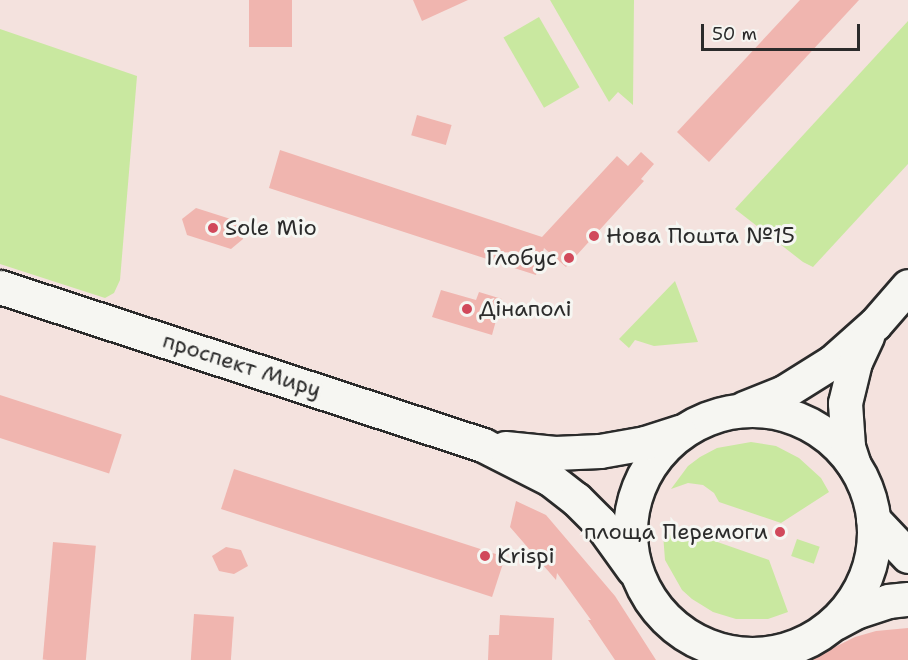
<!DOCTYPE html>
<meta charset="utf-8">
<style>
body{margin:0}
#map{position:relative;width:908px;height:660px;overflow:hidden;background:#f4e2de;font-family:"Shantell Sans",sans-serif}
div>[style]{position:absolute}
.green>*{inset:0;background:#c9e8a0;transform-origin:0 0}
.building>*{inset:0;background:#f0b5af;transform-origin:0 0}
.roads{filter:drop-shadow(2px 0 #2b2b2b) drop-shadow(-2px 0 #2b2b2b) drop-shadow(0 2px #2b2b2b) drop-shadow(0 -2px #2b2b2b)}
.secondary>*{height:33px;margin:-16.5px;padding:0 16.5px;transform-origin:16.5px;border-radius:16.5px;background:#f6f6f2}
.secondary>.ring{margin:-16.5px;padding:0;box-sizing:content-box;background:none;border:33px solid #f6f6f2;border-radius:50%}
.dots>*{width:16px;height:16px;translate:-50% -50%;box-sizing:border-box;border:3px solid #f6f6f2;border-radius:50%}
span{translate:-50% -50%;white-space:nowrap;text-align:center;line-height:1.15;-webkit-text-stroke:6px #f6f6f2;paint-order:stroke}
.poi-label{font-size:22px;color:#2b2b2b}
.left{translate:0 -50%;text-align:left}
.right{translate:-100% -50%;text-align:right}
.street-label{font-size:22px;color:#2b2b2b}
.scale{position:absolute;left:701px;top:24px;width:159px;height:27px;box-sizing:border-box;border:3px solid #2b2b2b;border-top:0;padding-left:8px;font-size:18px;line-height:21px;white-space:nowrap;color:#2b2b2b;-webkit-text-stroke:4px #f6f6f2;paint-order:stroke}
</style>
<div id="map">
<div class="green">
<div style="clip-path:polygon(550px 0,634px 0,633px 105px,618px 92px,609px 102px)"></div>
<div style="left:539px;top:17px;width:81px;height:41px;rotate:60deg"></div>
<div style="clip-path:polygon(908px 21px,908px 164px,813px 267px,803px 262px,735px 209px)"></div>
<div style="clip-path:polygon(0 29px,137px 76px,120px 280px,114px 293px,105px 298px,0 264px)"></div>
<div style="clip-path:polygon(675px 281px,698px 342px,654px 346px,635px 340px,629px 348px,619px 339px)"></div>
<div style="clip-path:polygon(751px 442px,776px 446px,799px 458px,821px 478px,829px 492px,781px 523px,719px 502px,714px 493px,703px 485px,688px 483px,671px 489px,688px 466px,700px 457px,717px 448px)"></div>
<div style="clip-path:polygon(662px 521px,670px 535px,678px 540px,697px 542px,706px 538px,769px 560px,788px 612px,768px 619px,736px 619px,713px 612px,692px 599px,682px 590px,665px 560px)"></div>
<div style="left:797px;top:539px;width:24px;height:18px;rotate:19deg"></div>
</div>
<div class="building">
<div style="left:249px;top:0;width:43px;height:47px"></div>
<div style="clip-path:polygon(413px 0,468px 0,422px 21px)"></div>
<div style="clip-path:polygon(800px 0,859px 0,709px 162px,677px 132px)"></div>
<div style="left:417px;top:115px;width:36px;height:21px;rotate:16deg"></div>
<div style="clip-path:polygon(280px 150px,542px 237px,617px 156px,628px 166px,641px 152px,654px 164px,641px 179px,644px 181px,566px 267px,544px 248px,536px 275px,269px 188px)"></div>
<div style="clip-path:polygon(196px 208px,240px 222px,243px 239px,231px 249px,187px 235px,182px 219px)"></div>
<div style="clip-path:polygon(441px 290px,476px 300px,479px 292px,502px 299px,492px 335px,432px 317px)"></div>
<div style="left:0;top:395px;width:128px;height:41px;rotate:18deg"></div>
<div style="left:234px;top:469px;width:285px;height:42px;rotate:18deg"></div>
<div style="clip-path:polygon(516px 501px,546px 515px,615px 596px,656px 660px,615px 660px,588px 620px,591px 620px,557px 573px,556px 580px,510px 527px)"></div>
<div style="left:53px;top:542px;width:43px;height:118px;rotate:5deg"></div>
<div style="clip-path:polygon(226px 547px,241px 550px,248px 566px,234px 574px,219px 571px,212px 556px)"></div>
<div style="left:194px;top:614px;width:40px;height:46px;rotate:4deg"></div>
<div style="clip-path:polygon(500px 615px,554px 618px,552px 660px,488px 660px,489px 635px,499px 635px)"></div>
<div style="clip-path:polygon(908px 628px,908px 660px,809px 660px,855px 637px,876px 631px)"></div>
</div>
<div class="roads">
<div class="secondary">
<div style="left:0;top:287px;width:508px;rotate:18.11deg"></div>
<div style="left:483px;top:445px;width:75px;rotate:26.9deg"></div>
<div style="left:550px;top:479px;width:33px;rotate:38deg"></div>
<div style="left:576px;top:499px;width:34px;rotate:45deg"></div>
<div style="left:600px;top:523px;width:57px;rotate:54.3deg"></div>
<div style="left:744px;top:408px;width:43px;rotate:-21.8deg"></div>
<div style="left:784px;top:392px;width:57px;rotate:-32deg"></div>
<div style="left:832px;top:362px;width:57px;rotate:-41.5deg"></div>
<div style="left:875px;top:324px;width:50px;rotate:-49deg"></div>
<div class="ring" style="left:630px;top:410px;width:211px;height:211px"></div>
<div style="left:505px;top:448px;width:50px;rotate:5.7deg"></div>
<div style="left:555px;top:453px;width:45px;rotate:-2.5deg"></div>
<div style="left:600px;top:451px;width:46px;rotate:-10.1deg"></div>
<div style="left:645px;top:443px;width:36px;rotate:-18deg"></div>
<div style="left:854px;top:465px;width:20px;rotate:-108deg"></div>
<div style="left:848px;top:446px;width:43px;rotate:-94deg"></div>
<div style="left:845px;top:403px;width:42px;rotate:-76.3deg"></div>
<div style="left:855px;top:362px;width:29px;rotate:-65deg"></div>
<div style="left:873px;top:519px;width:51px;rotate:46.6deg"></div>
<div style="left:835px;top:623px;width:26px;rotate:-28deg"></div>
<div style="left:858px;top:611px;width:32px;rotate:-18deg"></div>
<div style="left:888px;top:601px;width:20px;rotate:-6deg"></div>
</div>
</div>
<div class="dots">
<div style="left:213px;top:228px;background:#d1495b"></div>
<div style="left:594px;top:236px;background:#d1495b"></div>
<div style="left:569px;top:258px;background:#d1495b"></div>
<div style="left:467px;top:309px;background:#d1495b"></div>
<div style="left:780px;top:532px;background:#d1495b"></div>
<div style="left:485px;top:556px;background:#d1495b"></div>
</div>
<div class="poi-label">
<span class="left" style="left:225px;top:228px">Sole Mio</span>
<span class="left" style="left:606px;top:236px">Нова Пошта №15</span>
<span class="right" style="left:557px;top:258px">Глобус</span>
<span class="left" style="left:479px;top:309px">Дінаполі</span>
<span class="right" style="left:768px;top:532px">площа Перемоги</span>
<span class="left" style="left:497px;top:556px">Krispi</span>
</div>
<div class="street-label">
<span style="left:242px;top:365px;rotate:18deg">проспект Миру</span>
</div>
<div class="scale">50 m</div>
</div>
